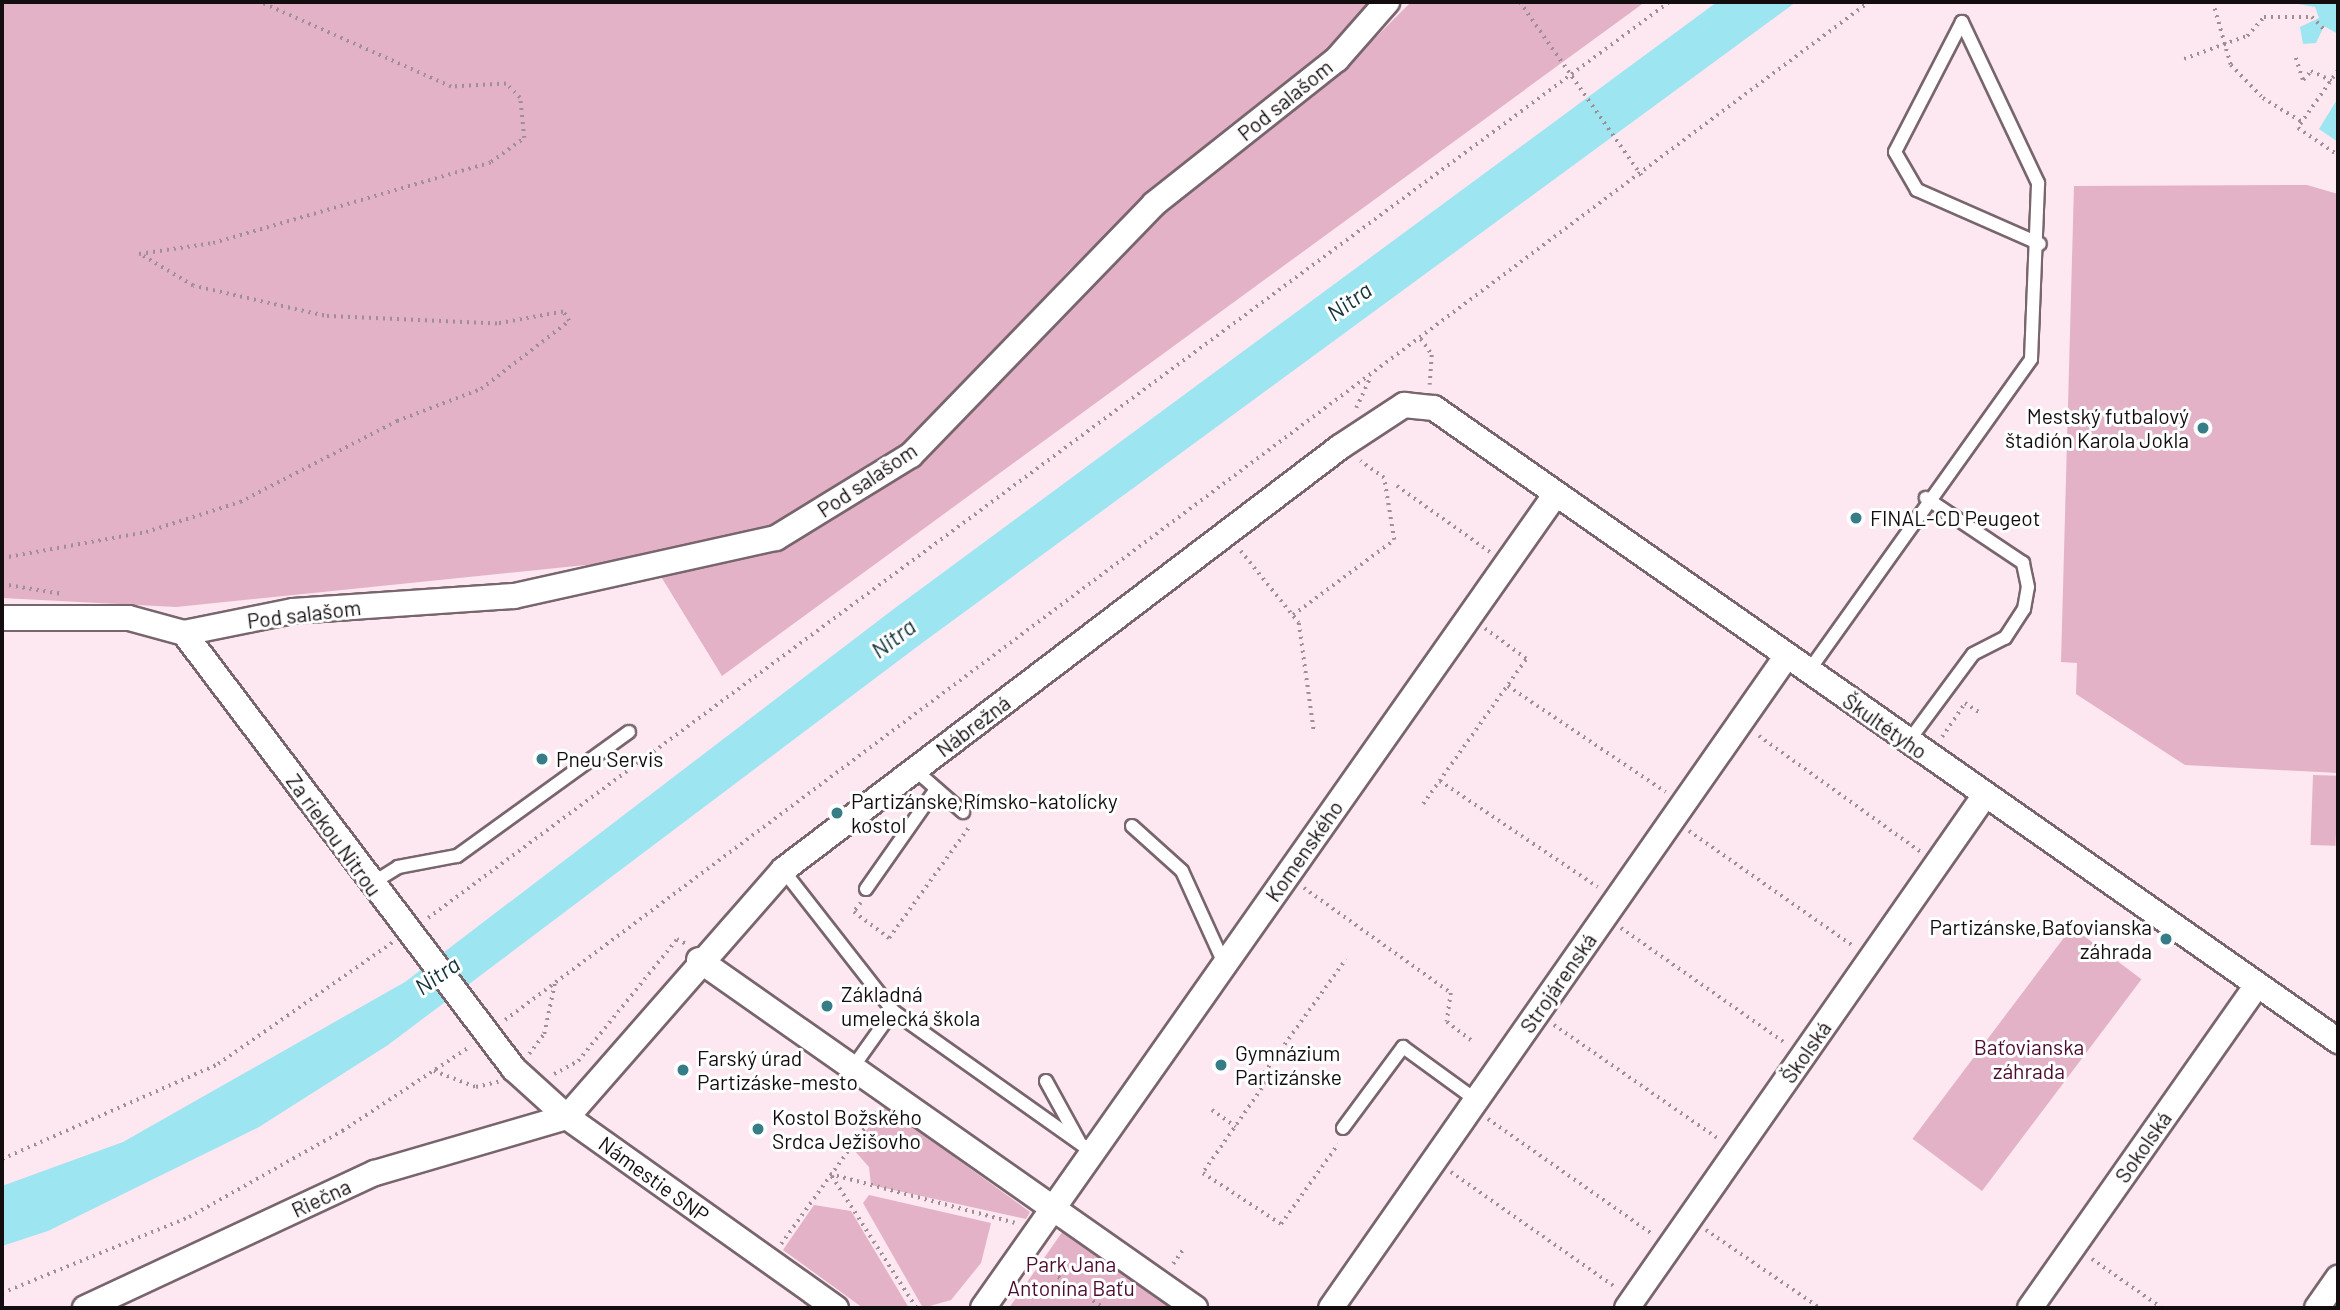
<!DOCTYPE html>
<meta charset="utf-8">
<style>
body{margin:0}
#map{position:relative;width:2340px;height:1310px;overflow:hidden;background:#fde7f0;font-family:Barlow,sans-serif}
div>[style]{position:absolute}
.green>*{inset:0;background:#e3b2c6;transform-origin:0 0}
.water>*{inset:0;background:#9de5f1}
.path>*{height:3.5px;margin-top:-1.75px;transform-origin:0;background:repeating-linear-gradient(90deg,#9f8f95 0 2px,transparent 0 7px)}
.roads{filter:drop-shadow(2px 0 #78656d) drop-shadow(-2px 0 #78656d) drop-shadow(0 2px #78656d) drop-shadow(0 -2px #78656d)}
.lane>*{height:12px;margin:-6px;padding:0 6px;transform-origin:6px;border-radius:6px;background:#fff}
.street>*{height:24px;margin:-12px;padding:0 12px;transform-origin:12px;border-radius:12px;background:#fff}
.dots>*{width:19px;height:19px;translate:-50% -50%;box-sizing:border-box;border:4px solid #fff;border-radius:50%}
span{translate:-50% -50%;white-space:nowrap;text-align:center;line-height:1.15;-webkit-text-stroke:6px #fff;paint-order:stroke}
.street-label{font-size:21px;color:#140d10}
.poi-label{font-size:21px;color:#140d10}
.right{translate:-100% -50%;text-align:right}
.left{translate:0 -50%;text-align:left}
.park-label{font-size:21px;color:#4d0b30}
.water-label{font-size:23px;color:#11343a;font-style:italic}
.frame{position:absolute;inset:0;border:4px solid #140d10;pointer-events:none}
</style>
<div id="map">
<div class="green">
<div style="clip-path:polygon(2px 2px,1379px 2px,1337px 48px,1068px 271px,919px 438px,774px 532px,654px 558px,176px 607px,2px 598px)"></div>
<div style="clip-path:polygon(1411px 2px,1645px 2px,722px 676px,657px 570px,772px 552px,912px 465px,954px 431px,1164px 213px,1339px 74px)"></div>
<div style="clip-path:polygon(2307px 185px,2338px 194px,2338px 773px,2185px 765px,2076px 694px,2077px 663px,2061px 662px,2074px 186px)"></div>
<div style="left:2313px;top:775px;width:25px;height:70px;rotate:2deg"></div>
<div style="left:2072px;top:927px;width:87px;height:265px;rotate:37deg"></div>
<div style="clip-path:polygon(884px 1106px,1030px 1212px,1026px 1219px,871px 1185px,869px 1167px,853px 1149px)"></div>
<div style="clip-path:polygon(869px 1195px,991px 1223px,981px 1263px,951px 1300px,923px 1308px,863px 1203px)"></div>
<div style="clip-path:polygon(814px 1205px,851px 1211px,909px 1308px,863px 1308px,783px 1250px)"></div>
<div style="clip-path:polygon(1063px 1231px,1172px 1308px,1009px 1308px)"></div>
</div>
<div class="water">
<div style="clip-path:polygon(1717px 2px,1796px 2px,918px 646px,388px 1045px,259px 1127px,48px 1231px,2px 1246px,2px 1186px,123px 1142px,405px 982px,895px 608px)"></div>
<div style="clip-path:polygon(2292px 3px,2338px 2px,2338px 34px,2324px 26px,2316px 43px,2303px 44px,2300px 27px,2319px 18px,2315px 7px)"></div>
<div style="clip-path:polygon(2338px 98px,2338px 142px,2319px 129px)"></div>
</div>
<div class="path">
<div style="left:1520px;top:2px;width:213px;rotate:55deg"></div>
<div style="left:2213px;top:2px;width:66px;rotate:74.1deg"></div>
<div style="left:2231px;top:65px;width:46px;rotate:45.9deg"></div>
<div style="left:2263px;top:98px;width:46px;rotate:31.6deg"></div>
<div style="left:2296px;top:58px;width:23px;rotate:72deg"></div>
<div style="left:2303px;top:80px;width:12px;rotate:-48deg"></div>
<div style="left:2311px;top:71px;width:23px;rotate:25deg"></div>
<div style="left:2184px;top:59px;width:67px;rotate:-20.1deg"></div>
<div style="left:2247px;top:36px;width:25px;rotate:-48deg"></div>
<div style="left:2264px;top:17px;width:48px"></div>
<div style="left:2312px;top:17px;width:20px;rotate:45deg"></div>
<div style="left:2338px;top:71px;width:70px;rotate:125.1deg"></div>
<div style="left:2298px;top:128px;width:48px;rotate:34deg"></div>
<div style="left:1421px;top:339px;width:19px;rotate:55deg"></div>
<div style="left:1432px;top:355px;width:30px;rotate:94deg"></div>
<div style="left:1356px;top:408px;width:35px;rotate:-65deg"></div>
<div style="left:1397px;top:486px;width:114px;rotate:35.4deg"></div>
<div style="left:1241px;top:551px;width:92px;rotate:51.1deg"></div>
<div style="left:1299px;top:623px;width:109px;rotate:82.1deg"></div>
<div style="left:2px;top:558px;width:146px;rotate:-10.2deg"></div>
<div style="left:146px;top:532px;width:99px;rotate:-17.7deg"></div>
<div style="left:240px;top:502px;width:177px;rotate:-27.3deg"></div>
<div style="left:397px;top:421px;width:90px;rotate:-20.9deg"></div>
<div style="left:481px;top:389px;width:111px;rotate:-37.7deg"></div>
<div style="left:569px;top:321px;width:11px;rotate:-124deg"></div>
<div style="left:563px;top:312px;width:67px;rotate:169.7deg"></div>
<div style="left:497px;top:324px;width:173px;rotate:-177.4deg"></div>
<div style="left:324px;top:316px;width:134px;rotate:-167.1deg"></div>
<div style="left:193px;top:286px;width:63px;rotate:-149.3deg"></div>
<div style="left:139px;top:254px;width:75px;rotate:-8.5deg"></div>
<div style="left:213px;top:243px;width:290px;rotate:-16.2deg"></div>
<div style="left:491px;top:162px;width:41px;rotate:-36deg"></div>
<div style="left:524px;top:138px;width:40px;rotate:-95.7deg"></div>
<div style="left:520px;top:98px;width:20px;rotate:-135deg"></div>
<div style="left:506px;top:84px;width:55px;rotate:176.9deg"></div>
<div style="left:451px;top:87px;width:210px;rotate:-156.1deg"></div>
<div style="left:2px;top:584px;width:61px;rotate:9.5deg"></div>
<div style="left:1293px;top:615px;width:126px;rotate:-36.6deg"></div>
<div style="left:1394px;top:540px;width:63px;rotate:-99.2deg"></div>
<div style="left:1384px;top:478px;width:29px;rotate:-145deg"></div>
<div style="left:1508px;top:686px;width:190px;rotate:33.9deg"></div>
<div style="left:1759px;top:736px;width:199px;rotate:35.6deg"></div>
<div style="left:1942px;top:737px;width:41px;rotate:-55.9deg"></div>
<div style="left:1965px;top:703px;width:17px;rotate:33deg"></div>
<div style="left:1440px;top:781px;width:190px;rotate:33.9deg"></div>
<div style="left:1423px;top:804px;width:178px;rotate:-54.6deg"></div>
<div style="left:1526px;top:659px;width:51px;rotate:-143.8deg"></div>
<div style="left:1689px;top:831px;width:199px;rotate:35deg"></div>
<div style="left:1304px;top:888px;width:181px;rotate:35.5deg"></div>
<div style="left:1451px;top:993px;width:29px;rotate:98deg"></div>
<div style="left:1447px;top:1022px;width:34px;rotate:37deg"></div>
<div style="left:861px;top:903px;width:11px;rotate:128deg"></div>
<div style="left:854px;top:912px;width:44px;rotate:36.6deg"></div>
<div style="left:889px;top:938px;width:137px;rotate:-54.2deg"></div>
<div style="left:428px;top:918px;width:1542px;rotate:-36.43deg"></div>
<div style="left:1621px;top:928px;width:199px;rotate:35deg"></div>
<div style="left:505px;top:1020px;width:1702px;rotate:-36.74deg"></div>
<div style="left:1554px;top:1025px;width:198px;rotate:34.7deg"></div>
<div style="left:529px;top:1054px;width:25px;rotate:-53deg"></div>
<div style="left:544px;top:1034px;width:53px;rotate:-78.1deg"></div>
<div style="left:434px;top:1071px;width:45px;rotate:20.9deg"></div>
<div style="left:476px;top:1087px;width:23px;rotate:-13deg"></div>
<div style="left:1264px;top:1073px;width:140px;rotate:-54.3deg"></div>
<div style="left:554px;top:1074px;width:27px;rotate:-28deg"></div>
<div style="left:578px;top:1061px;width:157px;rotate:-50.9deg"></div>
<div style="left:677px;top:939px;width:10px;rotate:29deg"></div>
<div style="left:1270px;top:1077px;width:117px;rotate:124.9deg"></div>
<div style="left:1203px;top:1173px;width:93px;rotate:33.2deg"></div>
<div style="left:1281px;top:1224px;width:98px;rotate:-54.5deg"></div>
<div style="left:1212px;top:1110px;width:29px;rotate:35deg"></div>
<div style="left:1488px;top:1119px;width:199px;rotate:35deg"></div>
<div style="left:2px;top:1159px;width:236px;rotate:-23.7deg"></div>
<div style="left:218px;top:1064px;width:213px;rotate:-34.9deg"></div>
<div style="left:1451px;top:1172px;width:199px;rotate:35deg"></div>
<div style="left:1706px;top:1230px;width:138px;rotate:34.4deg"></div>
<div style="left:781px;top:1244px;width:164px;rotate:-54.2deg"></div>
<div style="left:2092px;top:1259px;width:85px;rotate:35deg"></div>
<div style="left:1173px;top:1264px;width:19px;rotate:-55deg"></div>
<div style="left:1041px;top:1265px;width:76px;rotate:34.3deg"></div>
<div style="left:2px;top:1293px;width:202px;rotate:-22.1deg"></div>
<div style="left:189px;top:1217px;width:176px;rotate:-29.3deg"></div>
<div style="left:342px;top:1131px;width:154px;rotate:-33.4deg"></div>
<div style="left:916px;top:1308px;width:159px;rotate:-122.7deg"></div>
<div style="left:830px;top:1174px;width:191px;rotate:14.8deg"></div>
</div>
<div class="roads">
<div class="lane">
<div style="left:1962px;top:22px;width:146px;rotate:117.3deg"></div>
<div style="left:1895px;top:152px;width:44px;rotate:59.9deg"></div>
<div style="left:1917px;top:190px;width:134px;rotate:23.7deg"></div>
<div style="left:1808px;top:672px;width:384px;rotate:-54.5deg"></div>
<div style="left:2031px;top:359px;width:176px;rotate:-87.7deg"></div>
<div style="left:2038px;top:183px;width:178px;rotate:-115.3deg"></div>
<div style="left:1908px;top:742px;width:109px;rotate:-53.5deg"></div>
<div style="left:1973px;top:654px;width:36px;rotate:-27deg"></div>
<div style="left:2005px;top:638px;width:35px;rotate:-57deg"></div>
<div style="left:2024px;top:609px;width:22px;rotate:-80deg"></div>
<div style="left:2028px;top:587px;width:25px;rotate:-102deg"></div>
<div style="left:2023px;top:563px;width:117px;rotate:-146.2deg"></div>
<div style="left:915px;top:770px;width:64px;rotate:41.2deg"></div>
<div style="left:1132px;top:826px;width:67px;rotate:42deg"></div>
<div style="left:1182px;top:871px;width:101px;rotate:65.5deg"></div>
<div style="left:783px;top:870px;width:179px;rotate:52deg"></div>
<div style="left:893px;top:1011px;width:244px;rotate:35.3deg"></div>
<div style="left:371px;top:884px;width:32px;rotate:-32deg"></div>
<div style="left:398px;top:867px;width:60px;rotate:-10.6deg"></div>
<div style="left:457px;top:856px;width:212px;rotate:-35.8deg"></div>
<div style="left:866px;top:889px;width:118px;rotate:-55deg"></div>
<div style="left:853px;top:1067px;width:69px;rotate:-54.5deg"></div>
<div style="left:1046px;top:1081px;width:68px;rotate:61.2deg"></div>
<div style="left:1343px;top:1128px;width:101px;rotate:-53.5deg"></div>
<div style="left:1403px;top:1047px;width:90px;rotate:36deg"></div>
</div>
<div class="street">
<div style="left:2px;top:618px;width:127px"></div>
<div style="left:129px;top:618px;width:57px;rotate:15.3deg"></div>
<div style="left:184px;top:633px;width:111px;rotate:-11.4deg"></div>
<div style="left:293px;top:611px;width:222px;rotate:-3.9deg"></div>
<div style="left:514px;top:596px;width:268px;rotate:-12.5deg"></div>
<div style="left:776px;top:538px;width:158px;rotate:-31.6deg"></div>
<div style="left:911px;top:455px;width:349px;rotate:-45.9deg"></div>
<div style="left:1154px;top:204px;width:233px;rotate:-38.4deg"></div>
<div style="left:1337px;top:59px;width:76px;rotate:-48.7deg"></div>
<div style="left:184px;top:633px;width:547px;rotate:52.88deg"></div>
<div style="left:514px;top:1069px;width:72px;rotate:42.2deg"></div>
<div style="left:567px;top:1117px;width:330px;rotate:35.4deg"></div>
<div style="left:699px;top:960px;width:606px;rotate:35.05deg"></div>
<div style="left:85px;top:1308px;width:320px;rotate:-25deg"></div>
<div style="left:375px;top:1173px;width:200px;rotate:-16.3deg"></div>
<div style="left:567px;top:1117px;width:328px;rotate:-48.8deg"></div>
<div style="left:783px;top:870px;width:699px;rotate:-37.21deg"></div>
<div style="left:1340px;top:447px;width:77px;rotate:-33.3deg"></div>
<div style="left:1404px;top:405px;width:30px;rotate:6deg"></div>
<div style="left:1434px;top:408px;width:1104px;rotate:35deg"></div>
<div style="left:983px;top:1308px;width:994px;rotate:-54.87deg"></div>
<div style="left:1331px;top:1308px;width:794px;rotate:-55.05deg"></div>
<div style="left:1627px;top:1308px;width:626px;rotate:-55.09deg"></div>
<div style="left:2030px;top:1308px;width:395px;rotate:-54.9deg"></div>
<div style="left:2317px;top:1308px;width:37px;rotate:-55deg"></div>
</div>
</div>
<div class="dots">
<div style="left:2203px;top:428px;background:#377d88"></div>
<div style="left:1856px;top:518px;background:#377d88"></div>
<div style="left:542px;top:759px;background:#377d88"></div>
<div style="left:837px;top:813px;background:#377d88"></div>
<div style="left:2166px;top:939px;background:#377d88"></div>
<div style="left:827px;top:1006px;background:#377d88"></div>
<div style="left:1221px;top:1065px;background:#377d88"></div>
<div style="left:683px;top:1070px;background:#377d88"></div>
<div style="left:758px;top:1129px;background:#377d88"></div>
</div>
<div class="street-label">
<span style="left:1285px;top:100px;rotate:-39deg">Pod salašom</span>
<span style="left:867px;top:480px;rotate:-34deg">Pod salašom</span>
<span style="left:304px;top:614px;rotate:-7deg">Pod salašom</span>
<span style="left:973px;top:726px;rotate:-37deg">Nábrežná</span>
<span style="left:1885px;top:726px;rotate:35deg">Škultétyho</span>
<span style="left:334px;top:835px;rotate:54deg">Za riekou Nitrou</span>
<span style="left:1304px;top:851px;rotate:-55deg">Komenského</span>
<span style="left:1558px;top:983px;rotate:-55deg">Strojárenská</span>
<span style="left:1806px;top:1052px;rotate:-55deg">Školská</span>
<span style="left:2143px;top:1147px;rotate:-55deg">Sokolská</span>
<span style="left:654px;top:1179px;rotate:36deg">Námestie SNP</span>
<span style="left:321px;top:1198px;rotate:-25deg">Riečna</span>
</div>
<div class="poi-label">
<span class="right" style="left:2189px;top:428px">Mestský futbalový<br>štadión Karola Jokla</span>
<span class="left" style="left:1870px;top:518px">FINAL-CD Peugeot</span>
<span class="left" style="left:556px;top:759px">Pneu Servis</span>
<span class="left" style="left:851px;top:813px">Partizánske,Rímsko-katolícky<br>kostol</span>
<span class="right" style="left:2152px;top:939px">Partizánske,Baťovianska<br>záhrada</span>
<span class="left" style="left:841px;top:1006px">Základná<br>umelecká škola</span>
<span class="left" style="left:1235px;top:1065px">Gymnázium<br>Partizánske</span>
<span class="left" style="left:697px;top:1070px">Farský úrad<br>Partizáske-mesto</span>
<span class="left" style="left:772px;top:1129px">Kostol Božského<br>Srdca Ježišovho</span>
</div>
<div class="park-label">
<span style="left:2029px;top:1059px">Baťovianska<br>záhrada</span>
<span style="left:1071px;top:1276px">Park Jana<br>Antonína Baťu</span>
</div>
<div class="water-label">
<span style="left:1349px;top:301px;rotate:-36deg">Nitra</span>
<span style="left:893px;top:638px;rotate:-37deg">Nitra</span>
<span style="left:437px;top:975px;rotate:-35deg">Nitra</span>
</div>
<div class="frame"></div>
</div>
